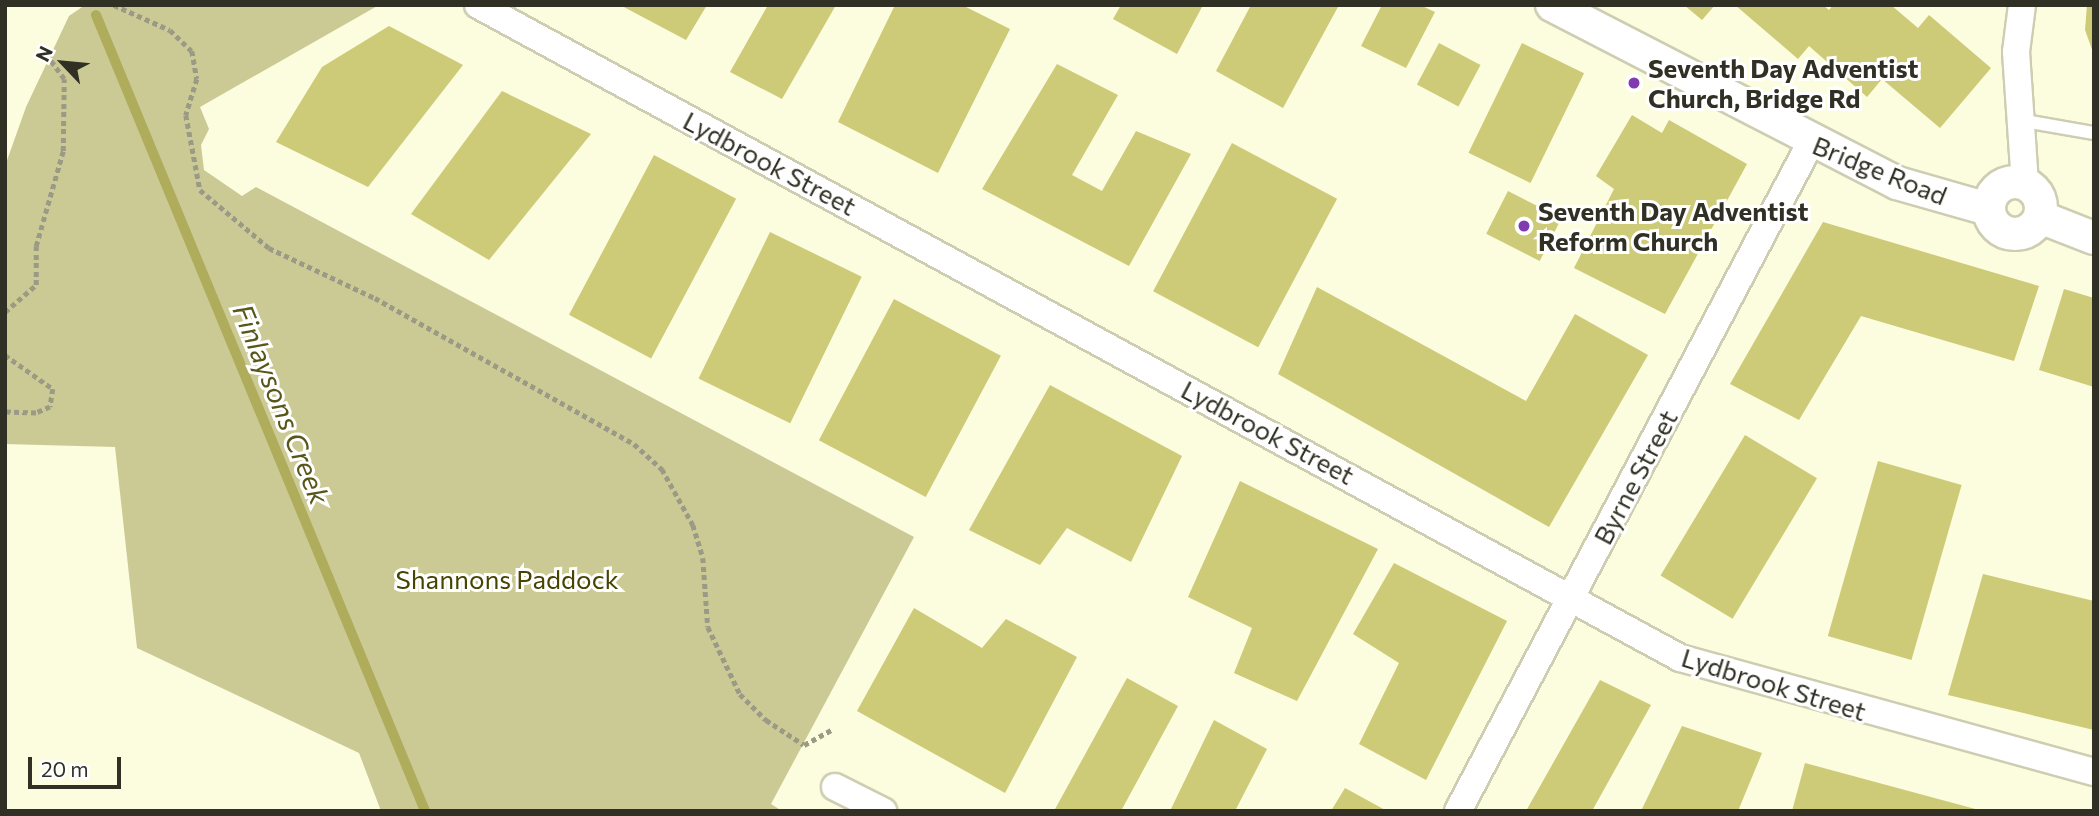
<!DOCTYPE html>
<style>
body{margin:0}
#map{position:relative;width:2099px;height:816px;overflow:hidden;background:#fcfcdf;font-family:Commissioner,sans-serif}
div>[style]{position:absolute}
.green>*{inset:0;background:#cbca95}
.stream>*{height:10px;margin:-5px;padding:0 5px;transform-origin:5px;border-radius:5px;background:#afac5b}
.building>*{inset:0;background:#cdca78;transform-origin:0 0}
.path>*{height:4.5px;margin-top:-2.25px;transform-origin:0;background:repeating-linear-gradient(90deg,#9a9a85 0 5px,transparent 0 8.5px)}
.roads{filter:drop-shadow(2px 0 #cecdb2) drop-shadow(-2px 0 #cecdb2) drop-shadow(0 2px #cecdb2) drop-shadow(0 -2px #cecdb2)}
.service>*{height:12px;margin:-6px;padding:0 6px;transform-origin:6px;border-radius:6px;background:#fff}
.minor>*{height:26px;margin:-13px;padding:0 13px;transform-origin:13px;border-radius:13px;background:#fff}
.tertiary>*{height:32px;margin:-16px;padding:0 16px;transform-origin:16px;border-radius:16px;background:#fff}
.tertiary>.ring{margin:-16px;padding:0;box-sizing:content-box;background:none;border:32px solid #fff;border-radius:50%}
.dots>*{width:19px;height:19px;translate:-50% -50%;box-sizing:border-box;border:4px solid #fff;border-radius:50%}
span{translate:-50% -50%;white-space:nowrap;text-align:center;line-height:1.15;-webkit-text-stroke:6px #fff;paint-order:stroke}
.poi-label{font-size:26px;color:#303025;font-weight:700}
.left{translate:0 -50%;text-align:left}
.street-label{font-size:26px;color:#303025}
.park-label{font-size:26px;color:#474401}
.water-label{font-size:28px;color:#595619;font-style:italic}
.frame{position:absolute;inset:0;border:7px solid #303025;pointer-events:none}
.north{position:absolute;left:28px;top:28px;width:70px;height:70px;-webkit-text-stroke:5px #fff;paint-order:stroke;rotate:296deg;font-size:19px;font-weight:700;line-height:28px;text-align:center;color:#303025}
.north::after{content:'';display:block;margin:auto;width:24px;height:32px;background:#303025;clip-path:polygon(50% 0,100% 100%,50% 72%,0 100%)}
.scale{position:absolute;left:28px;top:757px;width:93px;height:32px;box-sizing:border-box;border:4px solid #303025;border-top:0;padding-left:9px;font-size:21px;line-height:24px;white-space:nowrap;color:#303025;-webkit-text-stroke:5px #fff;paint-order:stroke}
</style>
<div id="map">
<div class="green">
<div style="clip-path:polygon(85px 5px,379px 5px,200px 107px,209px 129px,201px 145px,204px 170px,242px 196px,256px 187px,914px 537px,771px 804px,782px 811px,381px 811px,359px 753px,137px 648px,115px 447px,5px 444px,5px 166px,26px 107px,69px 16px)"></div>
</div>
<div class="stream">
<div style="left:96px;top:15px;width:861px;rotate:67.54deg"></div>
</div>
<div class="building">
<div style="clip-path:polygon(620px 5px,707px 5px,686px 40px)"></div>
<div style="clip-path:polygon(768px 5px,836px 5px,782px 99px,730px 72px)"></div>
<div style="clip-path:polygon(895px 5px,962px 5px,1010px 29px,938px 173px,838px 122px)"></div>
<div style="clip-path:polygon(1121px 5px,1203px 5px,1177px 54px,1113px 19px)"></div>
<div style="clip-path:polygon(1251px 5px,1339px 5px,1283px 108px,1216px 71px)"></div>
<div style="clip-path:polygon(1382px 5px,1420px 5px,1435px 12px,1406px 68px,1361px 46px)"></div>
<div style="clip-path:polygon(1684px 5px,1715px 5px,1702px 20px)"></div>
<div style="clip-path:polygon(1735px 5px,1823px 5px,1829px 10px,1833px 5px,1891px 5px,1918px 28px,1929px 15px,1991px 68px,1940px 128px,1882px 79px,1867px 97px,1809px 46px,1798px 59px)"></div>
<div style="clip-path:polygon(2087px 5px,2094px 5px,2094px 55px,2085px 30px)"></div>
<div style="clip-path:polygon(389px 26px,463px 65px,368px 187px,276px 142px,322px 67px)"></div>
<div style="left:1439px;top:43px;width:47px;height:47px;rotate:28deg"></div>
<div style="left:1522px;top:43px;width:69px;height:122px;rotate:26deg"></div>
<div style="clip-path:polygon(1057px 64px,1118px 95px,1072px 175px,1102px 191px,1136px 131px,1191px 154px,1129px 266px,982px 189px)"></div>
<div style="clip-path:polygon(502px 91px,591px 134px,489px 260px,411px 214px)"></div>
<div style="clip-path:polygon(1632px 115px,1662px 133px,1669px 120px,1747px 164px,1665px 314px,1574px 268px,1614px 189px,1596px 176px)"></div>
<div style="left:1232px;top:143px;width:119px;height:168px;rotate:28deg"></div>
<div style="left:654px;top:155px;width:93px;height:181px;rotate:28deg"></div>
<div style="left:1508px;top:191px;width:60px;height:48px;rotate:27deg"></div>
<div style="clip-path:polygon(1823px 222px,2039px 286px,2014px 361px,1861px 316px,1799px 420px,1730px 384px)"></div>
<div style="left:770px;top:232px;width:102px;height:163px;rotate:26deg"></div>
<div style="clip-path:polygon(1317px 287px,1526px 401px,1575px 314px,1648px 355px,1549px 527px,1278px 374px)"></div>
<div style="clip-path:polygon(2064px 289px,2094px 298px,2094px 387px,2039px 370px)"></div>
<div style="left:894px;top:299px;width:121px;height:160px;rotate:28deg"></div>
<div style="clip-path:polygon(1050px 385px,1182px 456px,1131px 562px,1067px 528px,1040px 565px,969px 530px)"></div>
<div style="left:1745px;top:435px;width:84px;height:164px;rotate:31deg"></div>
<div style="left:1878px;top:461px;width:87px;height:182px;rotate:16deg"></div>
<div style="clip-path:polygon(1240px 481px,1378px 549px,1297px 701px,1234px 673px,1252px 628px,1188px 597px)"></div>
<div style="clip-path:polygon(1394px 563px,1507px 621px,1426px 780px,1359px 744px,1399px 663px,1353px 634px)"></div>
<div style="clip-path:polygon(1983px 574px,2094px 601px,2094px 730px,1948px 695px)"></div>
<div style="clip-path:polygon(914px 608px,982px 648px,1006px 619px,1077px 657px,1005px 793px,857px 711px)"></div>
<div style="clip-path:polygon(1127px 678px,1178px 706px,1121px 811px,1054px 811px)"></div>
<div style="clip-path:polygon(1600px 680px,1651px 705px,1592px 811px,1526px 811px)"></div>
<div style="clip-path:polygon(1214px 720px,1267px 749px,1235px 811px,1170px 811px)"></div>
<div style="clip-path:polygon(1682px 726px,1762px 753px,1738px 811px,1641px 811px)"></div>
<div style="clip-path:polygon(1805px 763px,1979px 810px,1979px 811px,1792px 811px)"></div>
<div style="clip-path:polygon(1345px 788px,1387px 811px,1331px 811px)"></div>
</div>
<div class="path">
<div style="left:114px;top:5px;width:61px;rotate:24.1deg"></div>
<div style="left:170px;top:30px;width:30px;rotate:44deg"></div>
<div style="left:192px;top:51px;width:28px;rotate:80deg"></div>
<div style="left:197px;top:79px;width:38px;rotate:107deg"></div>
<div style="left:186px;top:115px;width:76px;rotate:79.4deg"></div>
<div style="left:200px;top:190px;width:90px;rotate:40deg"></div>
<div style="left:269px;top:248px;width:117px;rotate:25.3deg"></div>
<div style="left:375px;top:298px;width:297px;rotate:29.4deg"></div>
<div style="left:634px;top:444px;width:38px;rotate:42deg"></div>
<div style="left:662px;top:469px;width:64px;rotate:61deg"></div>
<div style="left:693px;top:525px;width:34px;rotate:73deg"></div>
<div style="left:703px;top:558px;width:69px;rotate:85.9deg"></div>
<div style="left:708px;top:627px;width:74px;rotate:64.5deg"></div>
<div style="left:740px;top:694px;width:37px;rotate:45deg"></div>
<div style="left:766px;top:720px;width:45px;rotate:33.3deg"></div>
<div style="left:804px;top:745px;width:31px;rotate:-29deg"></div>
<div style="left:5px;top:312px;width:41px;rotate:-41.1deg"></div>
<div style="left:36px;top:285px;width:39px;rotate:-90deg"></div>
<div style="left:36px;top:246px;width:99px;rotate:-74.1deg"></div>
<div style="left:63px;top:151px;width:72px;rotate:-89.2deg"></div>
<div style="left:64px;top:79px;width:32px;rotate:-126deg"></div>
<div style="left:5px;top:355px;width:59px;rotate:35.3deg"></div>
<div style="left:53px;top:389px;width:18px;rotate:99deg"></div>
<div style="left:50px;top:407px;width:15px;rotate:157deg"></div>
<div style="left:36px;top:413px;width:31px;rotate:-178deg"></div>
</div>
<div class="roads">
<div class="service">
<div style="left:2025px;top:121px;width:70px;rotate:9.9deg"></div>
</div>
<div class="minor">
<div style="left:478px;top:5px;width:1368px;rotate:28.51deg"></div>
<div style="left:1680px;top:658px;width:429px;rotate:15.4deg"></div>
<div style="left:2022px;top:5px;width:47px;rotate:97.3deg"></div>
<div style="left:2016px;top:52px;width:131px;rotate:86.1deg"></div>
<div style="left:835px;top:787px;width:54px;rotate:26.6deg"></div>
<div style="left:1458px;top:811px;width:756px;rotate:-62.18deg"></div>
</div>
<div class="tertiary">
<div style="left:1552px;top:5px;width:388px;rotate:27.3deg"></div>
<div style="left:1897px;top:183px;width:95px;rotate:15.9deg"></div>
<div class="ring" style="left:1989px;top:182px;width:20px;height:20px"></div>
<div style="left:2040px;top:217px;width:58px;rotate:21.3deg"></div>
</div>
</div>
<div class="dots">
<div style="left:1634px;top:83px;background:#803caf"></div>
<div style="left:1524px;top:226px;background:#803caf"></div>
</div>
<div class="poi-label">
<span class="left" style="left:1648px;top:83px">Seventh Day Adventist<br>Church, Bridge Rd</span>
<span class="left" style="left:1538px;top:226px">Seventh Day Adventist<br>Reform Church</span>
</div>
<div class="street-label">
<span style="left:770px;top:163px;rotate:28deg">Lydbrook Street</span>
<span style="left:1880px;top:170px;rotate:22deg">Bridge Road</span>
<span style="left:1268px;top:432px;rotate:28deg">Lydbrook Street</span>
<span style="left:1635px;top:477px;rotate:-62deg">Byrne Street</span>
<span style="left:1774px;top:684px;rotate:17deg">Lydbrook Street</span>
</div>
<div class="park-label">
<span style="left:507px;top:579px">Shannons Paddock</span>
</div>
<div class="water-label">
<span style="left:282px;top:404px;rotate:68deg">Finlaysons Creek</span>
</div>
<div class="frame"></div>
<div class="north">N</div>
<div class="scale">20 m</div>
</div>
